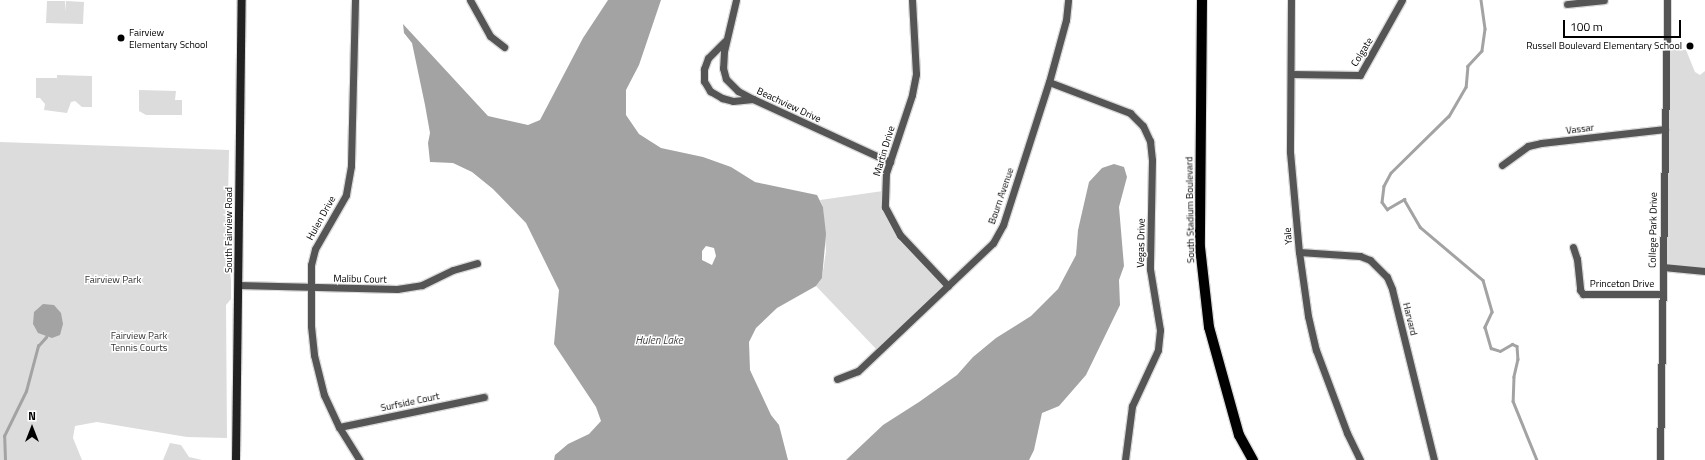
<!DOCTYPE html>
<style>
body{margin:0}
#map{position:relative;width:1705px;height:460px;overflow:hidden;background:#fff;font-family:"Titillium Web",sans-serif}
div>[style]{position:absolute}
.green>*{inset:0;background:#dcdcdc}
.water>*{inset:0;background:#a3a3a3}
.stream>*{height:2.5px;margin:-1.25px;padding:0 1.25px;transform-origin:1.25px;border-radius:1.25px;background:#a3a3a3}
.roads{filter:drop-shadow(1px 0 #dbdbdb) drop-shadow(-1px 0 #dbdbdb) drop-shadow(0 1px #dbdbdb) drop-shadow(0 -1px #dbdbdb)}
.street>*{height:7px;margin:-3.5px;padding:0 3.5px;transform-origin:3.5px;border-radius:3.5px;background:#555}
.secondary>*{height:8px;margin:-4px;padding:0 4px;transform-origin:4px;border-radius:4px;background:#222}
.primary>*{height:10px;margin:-5px;padding:0 5px;transform-origin:5px;border-radius:5px;background:#000}
.dots>*{width:11px;height:11px;translate:-50% -50%;box-sizing:border-box;border:2px solid #fff;border-radius:50%}
span{translate:-50% -50%;white-space:nowrap;text-align:center;line-height:1.15;-webkit-text-stroke:3px #fff;paint-order:stroke}
.poi-label{font-size:10px;color:#000}
.left{translate:0 -50%;text-align:left}
.right{translate:-100% -50%;text-align:right}
.street-label{font-size:10px;color:#000}
.park-label{font-size:10px;color:#333}
.water-label{font-size:11px;color:#444;font-style:italic}
.north{position:absolute;left:12px;top:408px;width:40px;height:40px;-webkit-text-stroke:3px #fff;paint-order:stroke;rotate:0deg;font-size:11px;font-weight:700;line-height:16px;text-align:center;color:#000}
.north::after{content:'';display:block;margin:auto;width:14px;height:18px;background:#000;clip-path:polygon(50% 0,100% 100%,50% 72%,0 100%)}
.scale{position:absolute;left:1563px;top:20px;width:118px;height:18px;box-sizing:border-box;border:2px solid #000;border-top:0;padding-left:5px;font-size:12px;line-height:14px;white-space:nowrap;color:#000;-webkit-text-stroke:3px #fff;paint-order:stroke}
</style>
<div id="map">
<div class="green">
<div style="clip-path:polygon(47px 1px,65px 1px,65px 12px,66px 1px,84px 2px,83px 24px,46px 23px)"></div>
<div style="clip-path:polygon(1667px 49px,1686px 50px,1695px 72px,1700px 75px,1705px 71px,1705px 271px,1663px 267px)"></div>
<div style="clip-path:polygon(57px 75px,92px 76px,92px 107px,82px 107px,75px 101px,71px 102px,67px 113px,44px 110px,45px 104px,40px 98px,36px 98px,36px 78px,57px 78px)"></div>
<div style="clip-path:polygon(139px 90px,176px 91px,175px 100px,182px 100px,182px 115px,146px 115px,139px 111px)"></div>
<div style="clip-path:polygon(0 142px,229px 150px,227px 248px,231px 280px,231px 299px,226px 305px,227px 438px,187px 437px,97px 422px,75px 426px,73px 438px,82px 460px,0 460px)"></div>
<div style="clip-path:polygon(883px 191px,890px 221px,947px 287px,878px 351px,816px 286px,822px 278px,826px 251px,823px 207px,820px 200px)"></div>
<div style="clip-path:polygon(170px 443px,181px 445px,189px 457px,202px 460px,163px 460px)"></div>
</div>
<div class="water">
<div style="clip-path:polygon(evenodd,608px 0,661px 0,639px 65px,626px 90px,626px 115px,639px 134px,661px 148px,703px 157px,731px 167px,755px 182px,817px 195px,823px 207px,826px 234px,822px 278px,816px 286px,777px 308px,756px 328px,749px 342px,750px 370px,771px 415px,779px 425px,788px 460px,554px 460px,555px 455px,568px 444px,589px 434px,601px 421px,596px 407px,554px 344px,559px 290px,526px 223px,493px 189px,472px 172px,453px 163px,430px 162px,428px 143px,430px 133px,425px 105px,412px 43px,404px 33px,403px 24px,488px 116px,528px 125px,540px 120px,583px 38px,608px 0,706px 246px,714px 248px,716px 256px,712px 265px,702px 260px,702px 251px,706px 246px)"></div>
<div style="clip-path:polygon(1114px 164px,1124px 167px,1127px 177px,1119px 207px,1124px 266px,1119px 280px,1120px 305px,1086px 375px,1059px 406px,1042px 413px,1034px 450px,1029px 460px,846px 460px,883px 425px,919px 402px,957px 375px,973px 357px,996px 338px,1031px 316px,1058px 289px,1076px 255px,1078px 230px,1089px 182px,1102px 168px)"></div>
<div style="clip-path:polygon(43px 304px,54px 305px,61px 313px,63px 324px,60px 335px,52px 338px,38px 333px,33px 324px,34px 312px)"></div>
</div>
<div class="stream">
<div style="left:1481px;top:0;width:29px;rotate:82deg"></div>
<div style="left:1485px;top:29px;width:22px;rotate:98deg"></div>
<div style="left:1482px;top:51px;width:21px;rotate:133deg"></div>
<div style="left:1468px;top:66px;width:21px;rotate:95deg"></div>
<div style="left:1466px;top:87px;width:34px;rotate:120deg"></div>
<div style="left:1449px;top:116px;width:81px;rotate:135.5deg"></div>
<div style="left:1391px;top:173px;width:15px;rotate:118deg"></div>
<div style="left:1384px;top:186px;width:16px;rotate:97deg"></div>
<div style="left:1382px;top:202px;width:9px;rotate:54deg"></div>
<div style="left:1387px;top:209px;width:20px;rotate:-30deg"></div>
<div style="left:1404px;top:199px;width:32px;rotate:60deg"></div>
<div style="left:1420px;top:227px;width:82px;rotate:40.1deg"></div>
<div style="left:1483px;top:280px;width:33px;rotate:74deg"></div>
<div style="left:1492px;top:312px;width:17px;rotate:115deg"></div>
<div style="left:1485px;top:327px;width:22px;rotate:74deg"></div>
<div style="left:1491px;top:348px;width:9px;rotate:18deg"></div>
<div style="left:1500px;top:351px;width:14px;rotate:-30deg"></div>
<div style="left:1512px;top:344px;width:5px;rotate:22deg"></div>
<div style="left:1517px;top:346px;width:13px;rotate:86deg"></div>
<div style="left:1518px;top:359px;width:18px;rotate:103deg"></div>
<div style="left:1514px;top:377px;width:24px;rotate:92deg"></div>
<div style="left:1513px;top:401px;width:64px;rotate:67.9deg"></div>
<div style="left:5px;top:460px;width:24px;rotate:-92deg"></div>
<div style="left:4px;top:436px;width:50px;rotate:-63.9deg"></div>
<div style="left:26px;top:391px;width:47px;rotate:-75.1deg"></div>
<div style="left:38px;top:346px;width:12px;rotate:-48deg"></div>
</div>
<div class="roads">
<div class="street">
<div style="left:355px;top:0;width:166px;rotate:91.4deg"></div>
<div style="left:351px;top:166px;width:29px;rotate:100deg"></div>
<div style="left:346px;top:195px;width:62px;rotate:119.9deg"></div>
<div style="left:315px;top:249px;width:16px;rotate:104deg"></div>
<div style="left:311px;top:265px;width:61px;rotate:90deg"></div>
<div style="left:311px;top:326px;width:29px;rotate:84deg"></div>
<div style="left:314px;top:355px;width:41px;rotate:76deg"></div>
<div style="left:324px;top:395px;width:35px;rotate:65deg"></div>
<div style="left:339px;top:427px;width:39px;rotate:58deg"></div>
<div style="left:470px;top:0;width:41px;rotate:60.9deg"></div>
<div style="left:490px;top:36px;width:18px;rotate:38deg"></div>
<div style="left:736px;top:0;width:52px;rotate:103.2deg"></div>
<div style="left:724px;top:51px;width:17px;rotate:93deg"></div>
<div style="left:723px;top:68px;width:11px;rotate:75deg"></div>
<div style="left:726px;top:79px;width:17px;rotate:45deg"></div>
<div style="left:738px;top:91px;width:17px;rotate:28deg"></div>
<div style="left:753px;top:99px;width:151px;rotate:24.7deg"></div>
<div style="left:912px;top:0;width:74px;rotate:86.9deg"></div>
<div style="left:916px;top:74px;width:21px;rotate:101deg"></div>
<div style="left:912px;top:95px;width:82px;rotate:108.4deg"></div>
<div style="left:886px;top:173px;width:34px;rotate:92deg"></div>
<div style="left:885px;top:207px;width:32px;rotate:62deg"></div>
<div style="left:900px;top:235px;width:70px;rotate:46.7deg"></div>
<div style="left:1291px;top:0;width:152px;rotate:90.4deg"></div>
<div style="left:1290px;top:152px;width:100px;rotate:84.9deg"></div>
<div style="left:1299px;top:252px;width:65px;rotate:82deg"></div>
<div style="left:1308px;top:316px;width:35px;rotate:77deg"></div>
<div style="left:1316px;top:350px;width:89px;rotate:69.5deg"></div>
<div style="left:1347px;top:433px;width:30px;rotate:64deg"></div>
<div style="left:1567px;top:4px;width:37px;rotate:-6deg"></div>
<div style="left:725px;top:41px;width:24px;rotate:135deg"></div>
<div style="left:708px;top:58px;width:12px;rotate:110deg"></div>
<div style="left:704px;top:69px;width:12px;rotate:90deg"></div>
<div style="left:704px;top:81px;width:12px;rotate:59deg"></div>
<div style="left:710px;top:91px;width:14px;rotate:30deg"></div>
<div style="left:722px;top:98px;width:11px;rotate:15deg"></div>
<div style="left:733px;top:101px;width:20px;rotate:-6deg"></div>
<div style="left:1291px;top:74px;width:69px;rotate:0.8deg"></div>
<div style="left:1360px;top:75px;width:86px;rotate:-60.8deg"></div>
<div style="left:1049px;top:82px;width:87px;rotate:20.9deg"></div>
<div style="left:1130px;top:113px;width:18px;rotate:45deg"></div>
<div style="left:1143px;top:126px;width:17px;rotate:65deg"></div>
<div style="left:1150px;top:141px;width:19px;rotate:84deg"></div>
<div style="left:1152px;top:160px;width:109px;rotate:91.1deg"></div>
<div style="left:1150px;top:269px;width:62px;rotate:80.7deg"></div>
<div style="left:1160px;top:330px;width:20px;rotate:96deg"></div>
<div style="left:1158px;top:350px;width:62px;rotate:114.9deg"></div>
<div style="left:1132px;top:406px;width:54px;rotate:97.4deg"></div>
<div style="left:1502px;top:165px;width:32px;rotate:-36deg"></div>
<div style="left:1528px;top:146px;width:13px;rotate:-13deg"></div>
<div style="left:1541px;top:143px;width:125px;rotate:-6.4deg"></div>
<div style="left:1573px;top:247px;width:13px;rotate:72deg"></div>
<div style="left:1577px;top:259px;width:31px;rotate:84deg"></div>
<div style="left:1580px;top:290px;width:5px;rotate:53deg"></div>
<div style="left:1583px;top:294px;width:79px"></div>
<div style="left:1299px;top:252px;width:61px;rotate:3.8deg"></div>
<div style="left:1360px;top:256px;width:11px;rotate:22deg"></div>
<div style="left:1370px;top:260px;width:24px;rotate:45deg"></div>
<div style="left:1387px;top:277px;width:13px;rotate:67deg"></div>
<div style="left:1392px;top:289px;width:176px;rotate:76.2deg"></div>
<div style="left:1663px;top:267px;width:42px;rotate:5.4deg"></div>
<div style="left:238px;top:285px;width:159px;rotate:1.4deg"></div>
<div style="left:397px;top:289px;width:25px;rotate:-9deg"></div>
<div style="left:422px;top:285px;width:34px;rotate:-26deg"></div>
<div style="left:453px;top:270px;width:25px;rotate:-16deg"></div>
<div style="left:837px;top:379px;width:22px;rotate:-21deg"></div>
<div style="left:858px;top:371px;width:186px;rotate:-43.5deg"></div>
<div style="left:993px;top:243px;width:21px;rotate:-61deg"></div>
<div style="left:1003px;top:225px;width:150px;rotate:-72.2deg"></div>
<div style="left:1049px;top:82px;width:64px;rotate:-74.7deg"></div>
<div style="left:1066px;top:20px;width:20px;rotate:-84deg"></div>
<div style="left:339px;top:427px;width:148px;rotate:-11.7deg"></div>
<div style="left:1660px;top:460px;width:460px;rotate:-89.1deg"></div>
</div>
<div class="secondary">
<div style="left:236px;top:460px;width:460px;rotate:-89.3deg"></div>
</div>
<div class="primary">
<div style="left:1202px;top:0;width:247px;rotate:90.5deg"></div>
<div style="left:1200px;top:247px;width:81px;rotate:83.6deg"></div>
<div style="left:1209px;top:327px;width:112px;rotate:74.5deg"></div>
<div style="left:1239px;top:435px;width:29px;rotate:61deg"></div>
</div>
</div>
<div class="dots">
<div style="left:121px;top:38px;background:#000"></div>
<div style="left:1690px;top:46px;background:#000"></div>
</div>
<div class="poi-label">
<span class="left" style="left:129px;top:38px">Fairview<br>Elementary School</span>
<span class="right" style="left:1682px;top:46px">Russell Boulevard Elementary School</span>
</div>
<div class="street-label">
<span style="left:1362px;top:52px;rotate:-58deg">Colgate</span>
<span style="left:789px;top:105px;rotate:25deg">Beachview Drive</span>
<span style="left:1580px;top:129px;rotate:-7deg">Vassar</span>
<span style="left:884px;top:151px;rotate:-73deg">Martin Drive</span>
<span style="left:1001px;top:196px;rotate:-71deg">Bourn Avenue</span>
<span style="left:1190px;top:210px;rotate:-91deg">South Stadium Boulevard</span>
<span style="left:321px;top:218px;rotate:-61deg">Hulen Drive</span>
<span style="left:229px;top:230px;rotate:-90deg">South Fairview Road</span>
<span style="left:1653px;top:230px;rotate:-89deg">College Park Drive</span>
<span style="left:1288px;top:236px;rotate:-95deg">Yale</span>
<span style="left:1141px;top:243px;rotate:-89deg">Vegas Drive</span>
<span style="left:360px;top:279px;rotate:1deg">Malibu Court</span>
<span style="left:1622px;top:284px">Princeton Drive</span>
<span style="left:1410px;top:319px;rotate:76deg">Harvard</span>
<span style="left:410px;top:402px;rotate:-12deg">Surfside Court</span>
</div>
<div class="park-label">
<span style="left:113px;top:280px">Fairview Park</span>
<span style="left:139px;top:341px">Fairview Park<br>Tennis Courts</span>
</div>
<div class="water-label">
<span style="left:659px;top:340px">Hulen Lake</span>
</div>
<div class="north">N</div>
<div class="scale">100 m</div>
</div>
